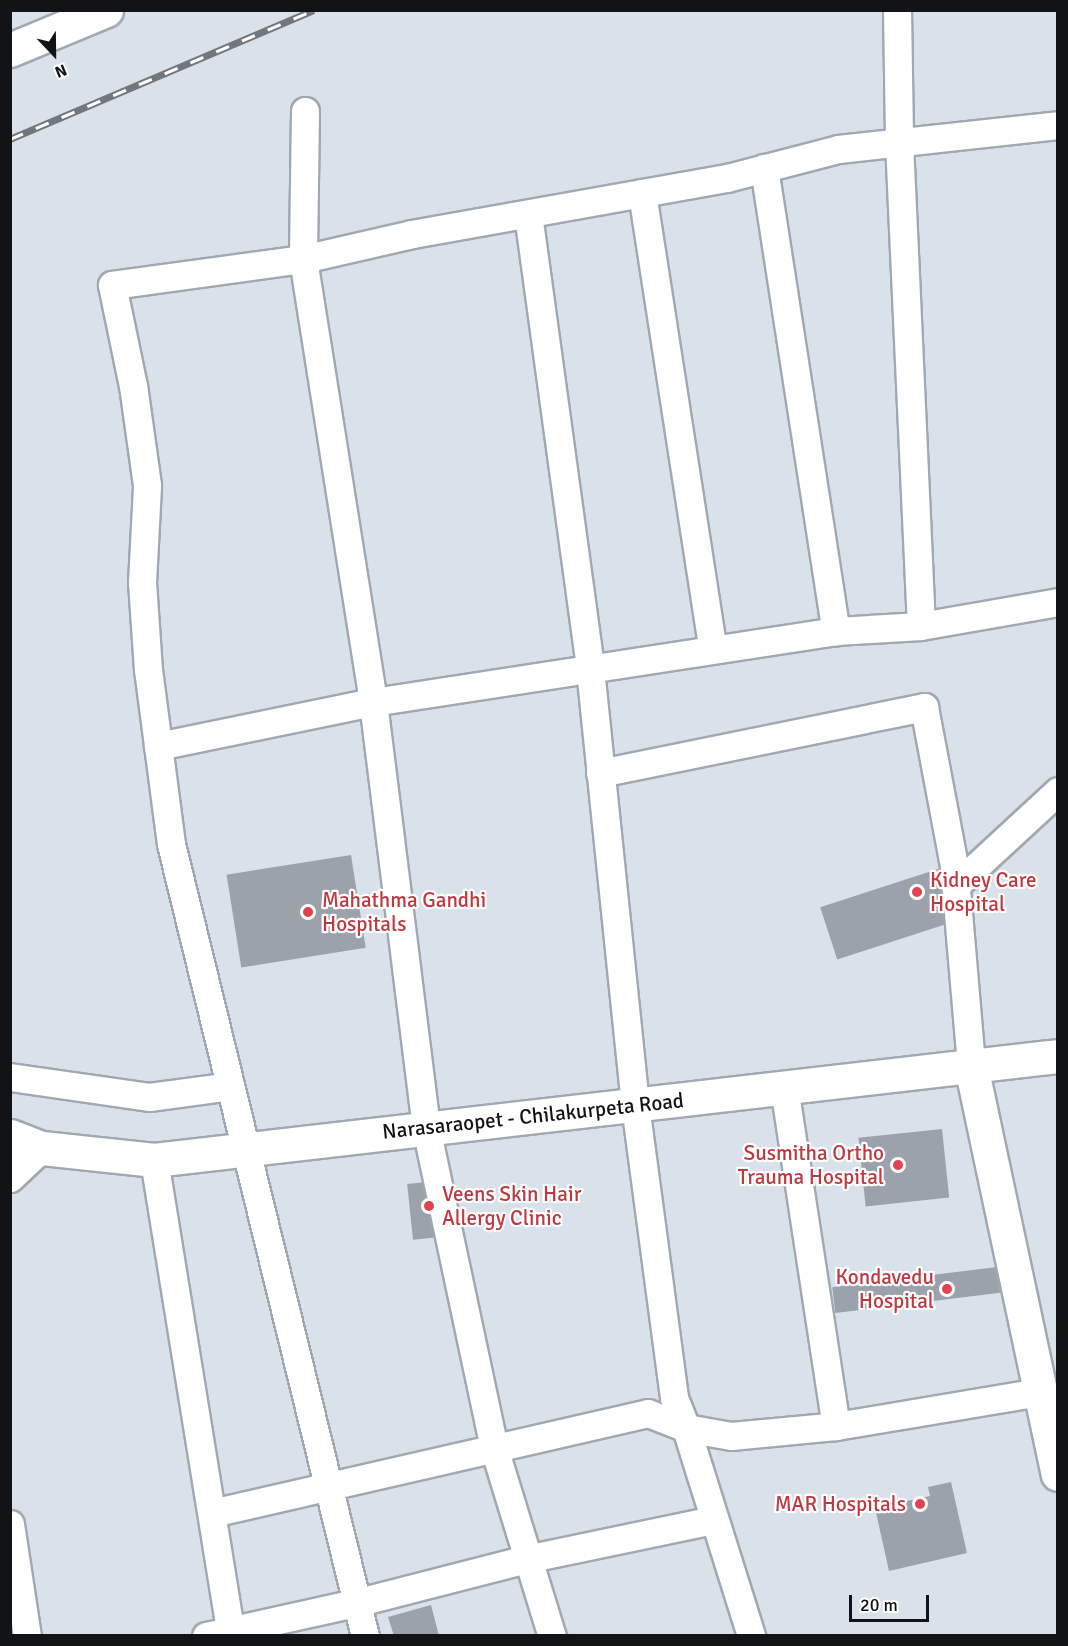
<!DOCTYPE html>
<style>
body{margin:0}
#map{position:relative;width:1068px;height:1646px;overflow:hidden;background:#d9e1ea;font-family:Signika,sans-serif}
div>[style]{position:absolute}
.building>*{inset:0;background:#9ba2ab;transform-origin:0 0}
.roads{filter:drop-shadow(2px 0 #a0a8b1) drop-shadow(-2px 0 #a0a8b1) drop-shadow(0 2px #a0a8b1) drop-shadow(0 -2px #a0a8b1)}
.minor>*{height:27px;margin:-13.5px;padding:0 13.5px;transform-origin:13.5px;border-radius:13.5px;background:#fff}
.secondary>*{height:33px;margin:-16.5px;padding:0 16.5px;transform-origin:16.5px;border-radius:16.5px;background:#fff}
.trunk>*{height:33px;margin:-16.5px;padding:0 16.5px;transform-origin:16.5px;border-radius:16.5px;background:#fff}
.rail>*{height:7px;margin-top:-3.5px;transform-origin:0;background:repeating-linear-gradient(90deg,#fff 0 14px,#72777d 0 28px);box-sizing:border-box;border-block:2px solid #72777d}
.dots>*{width:16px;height:16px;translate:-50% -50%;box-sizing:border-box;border:3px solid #fff;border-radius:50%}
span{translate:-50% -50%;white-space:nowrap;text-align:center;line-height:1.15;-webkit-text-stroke:4.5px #fff;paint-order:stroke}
.health-label{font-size:21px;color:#be3a42}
.left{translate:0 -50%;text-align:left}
.right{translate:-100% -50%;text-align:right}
.street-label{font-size:21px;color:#111316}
.frame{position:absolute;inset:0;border:12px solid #111316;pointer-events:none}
.north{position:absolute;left:24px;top:24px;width:60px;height:60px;-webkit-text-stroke:4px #fff;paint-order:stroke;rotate:158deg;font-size:16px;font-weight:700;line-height:24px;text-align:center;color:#111316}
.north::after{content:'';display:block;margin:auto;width:21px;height:27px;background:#111316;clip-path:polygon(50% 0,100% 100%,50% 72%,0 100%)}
.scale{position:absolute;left:849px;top:1595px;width:80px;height:27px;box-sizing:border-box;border:3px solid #111316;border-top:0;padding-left:8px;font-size:18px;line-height:21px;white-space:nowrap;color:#111316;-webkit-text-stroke:4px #fff;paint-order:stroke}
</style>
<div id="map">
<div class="building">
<div style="left:351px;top:855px;width:94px;height:126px;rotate:81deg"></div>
<div style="left:941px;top:868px;width:55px;height:127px;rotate:72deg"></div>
<div style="left:942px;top:1129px;width:69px;height:84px;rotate:84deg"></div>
<div style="left:436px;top:1181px;width:56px;height:29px;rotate:84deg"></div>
<div style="left:997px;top:1267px;width:26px;height:166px;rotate:83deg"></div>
<div style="clip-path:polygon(951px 1482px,967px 1553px,889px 1571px,875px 1508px,930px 1496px,928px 1487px)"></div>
<div style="clip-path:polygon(431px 1605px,439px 1636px,394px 1636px,388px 1617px)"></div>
</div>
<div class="roads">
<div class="minor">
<div style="left:897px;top:10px;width:132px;rotate:89.1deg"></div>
<div style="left:899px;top:142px;width:484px;rotate:87.4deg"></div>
<div style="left:921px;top:626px;width:139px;rotate:-9.9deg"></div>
<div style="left:305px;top:111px;width:148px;rotate:90.8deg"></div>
<div style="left:303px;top:259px;width:448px;rotate:81deg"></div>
<div style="left:373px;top:702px;width:429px;rotate:82.9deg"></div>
<div style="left:426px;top:1128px;width:327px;rotate:78deg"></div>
<div style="left:494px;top:1448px;width:197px;rotate:72.9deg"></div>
<div style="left:764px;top:168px;width:469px;rotate:81.2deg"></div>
<div style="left:642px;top:193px;width:461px;rotate:81.2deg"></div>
<div style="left:528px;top:214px;width:459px;rotate:82.2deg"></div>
<div style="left:590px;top:669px;width:438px;rotate:84.1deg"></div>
<div style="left:635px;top:1105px;width:296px;rotate:82.4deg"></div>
<div style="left:674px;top:1398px;width:32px;rotate:68deg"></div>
<div style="left:686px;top:1428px;width:218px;rotate:72.6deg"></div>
<div style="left:158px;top:746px;width:219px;rotate:-11.6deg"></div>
<div style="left:373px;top:702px;width:468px;rotate:-8.7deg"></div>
<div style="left:836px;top:631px;width:85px;rotate:-3.4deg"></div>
<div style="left:600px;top:773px;width:331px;rotate:-11.5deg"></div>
<div style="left:924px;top:707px;width:162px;rotate:79.3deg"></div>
<div style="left:954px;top:866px;width:201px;rotate:85.1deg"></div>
<div style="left:955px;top:886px;width:140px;rotate:-42.7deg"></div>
<div style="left:10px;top:1077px;width:140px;rotate:8.2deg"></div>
<div style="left:149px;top:1097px;width:82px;rotate:-7.7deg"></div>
<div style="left:784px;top:1087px;width:343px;rotate:81.3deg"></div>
<div style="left:10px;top:1157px;width:33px;rotate:-16deg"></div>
<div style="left:42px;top:1148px;width:44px;rotate:136.8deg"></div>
<div style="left:154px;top:1160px;width:482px;rotate:80.8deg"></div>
<div style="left:212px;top:1513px;width:447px;rotate:-12.9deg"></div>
<div style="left:648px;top:1413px;width:41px;rotate:21.5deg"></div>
<div style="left:686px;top:1428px;width:46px;rotate:10.1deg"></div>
<div style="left:731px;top:1436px;width:105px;rotate:-5.4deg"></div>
<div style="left:836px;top:1426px;width:207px;rotate:-9.5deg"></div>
<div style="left:10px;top:1524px;width:113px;rotate:81.4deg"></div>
<div style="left:206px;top:1636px;width:153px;rotate:-12.5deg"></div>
<div style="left:355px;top:1603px;width:177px;rotate:-14.4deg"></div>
<div style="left:526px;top:1559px;width:191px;rotate:-11.8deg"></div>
<div style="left:365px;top:1636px;width:815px;rotate:-103.76deg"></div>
<div style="left:171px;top:844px;width:176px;rotate:-97.5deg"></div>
<div style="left:148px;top:670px;width:88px;rotate:-93.9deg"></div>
<div style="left:142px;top:582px;width:97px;rotate:-87deg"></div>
<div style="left:147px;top:485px;width:100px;rotate:-98deg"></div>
<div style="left:133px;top:386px;width:103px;rotate:-101.7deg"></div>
<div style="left:112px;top:285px;width:193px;rotate:-7.8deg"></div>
<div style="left:303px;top:259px;width:112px;rotate:-12.9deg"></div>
<div style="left:412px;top:234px;width:320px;rotate:-10.1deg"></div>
<div style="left:727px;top:178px;width:115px;rotate:-14.6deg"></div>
<div style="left:838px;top:149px;width:221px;rotate:-6.2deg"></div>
</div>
<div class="secondary">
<div style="left:10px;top:50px;width:104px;rotate:-22.6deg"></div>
<div style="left:971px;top:1066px;width:417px;rotate:78deg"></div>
</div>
<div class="trunk">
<div style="left:10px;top:1136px;width:34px;rotate:21deg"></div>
<div style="left:42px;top:1148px;width:113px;rotate:6.1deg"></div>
<div style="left:154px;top:1160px;width:910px;rotate:-6.56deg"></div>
</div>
</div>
<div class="rail">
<div style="left:10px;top:139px;width:330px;rotate:-23deg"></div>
</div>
<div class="dots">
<div style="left:917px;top:892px;background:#e0444e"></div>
<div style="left:308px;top:912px;background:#e0444e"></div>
<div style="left:898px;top:1165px;background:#e0444e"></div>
<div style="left:429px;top:1206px;background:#e0444e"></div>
<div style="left:947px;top:1289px;background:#e0444e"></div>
<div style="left:920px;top:1504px;background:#e0444e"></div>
</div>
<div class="health-label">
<span class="left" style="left:930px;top:892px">Kidney Care<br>Hospital</span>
<span class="left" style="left:322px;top:912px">Mahathma Gandhi<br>Hospitals</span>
<span class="right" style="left:884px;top:1165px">Susmitha Ortho<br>Trauma Hospital</span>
<span class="left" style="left:442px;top:1206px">Veens Skin Hair<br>Allergy Clinic</span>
<span class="right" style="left:934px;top:1289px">Kondavedu<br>Hospital</span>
<span class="right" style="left:906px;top:1504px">MAR Hospitals</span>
</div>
<div class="street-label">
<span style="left:533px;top:1116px;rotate:-6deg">Narasaraopet - Chilakurpeta Road</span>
</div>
<div class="frame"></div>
<div class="north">N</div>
<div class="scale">20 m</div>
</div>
